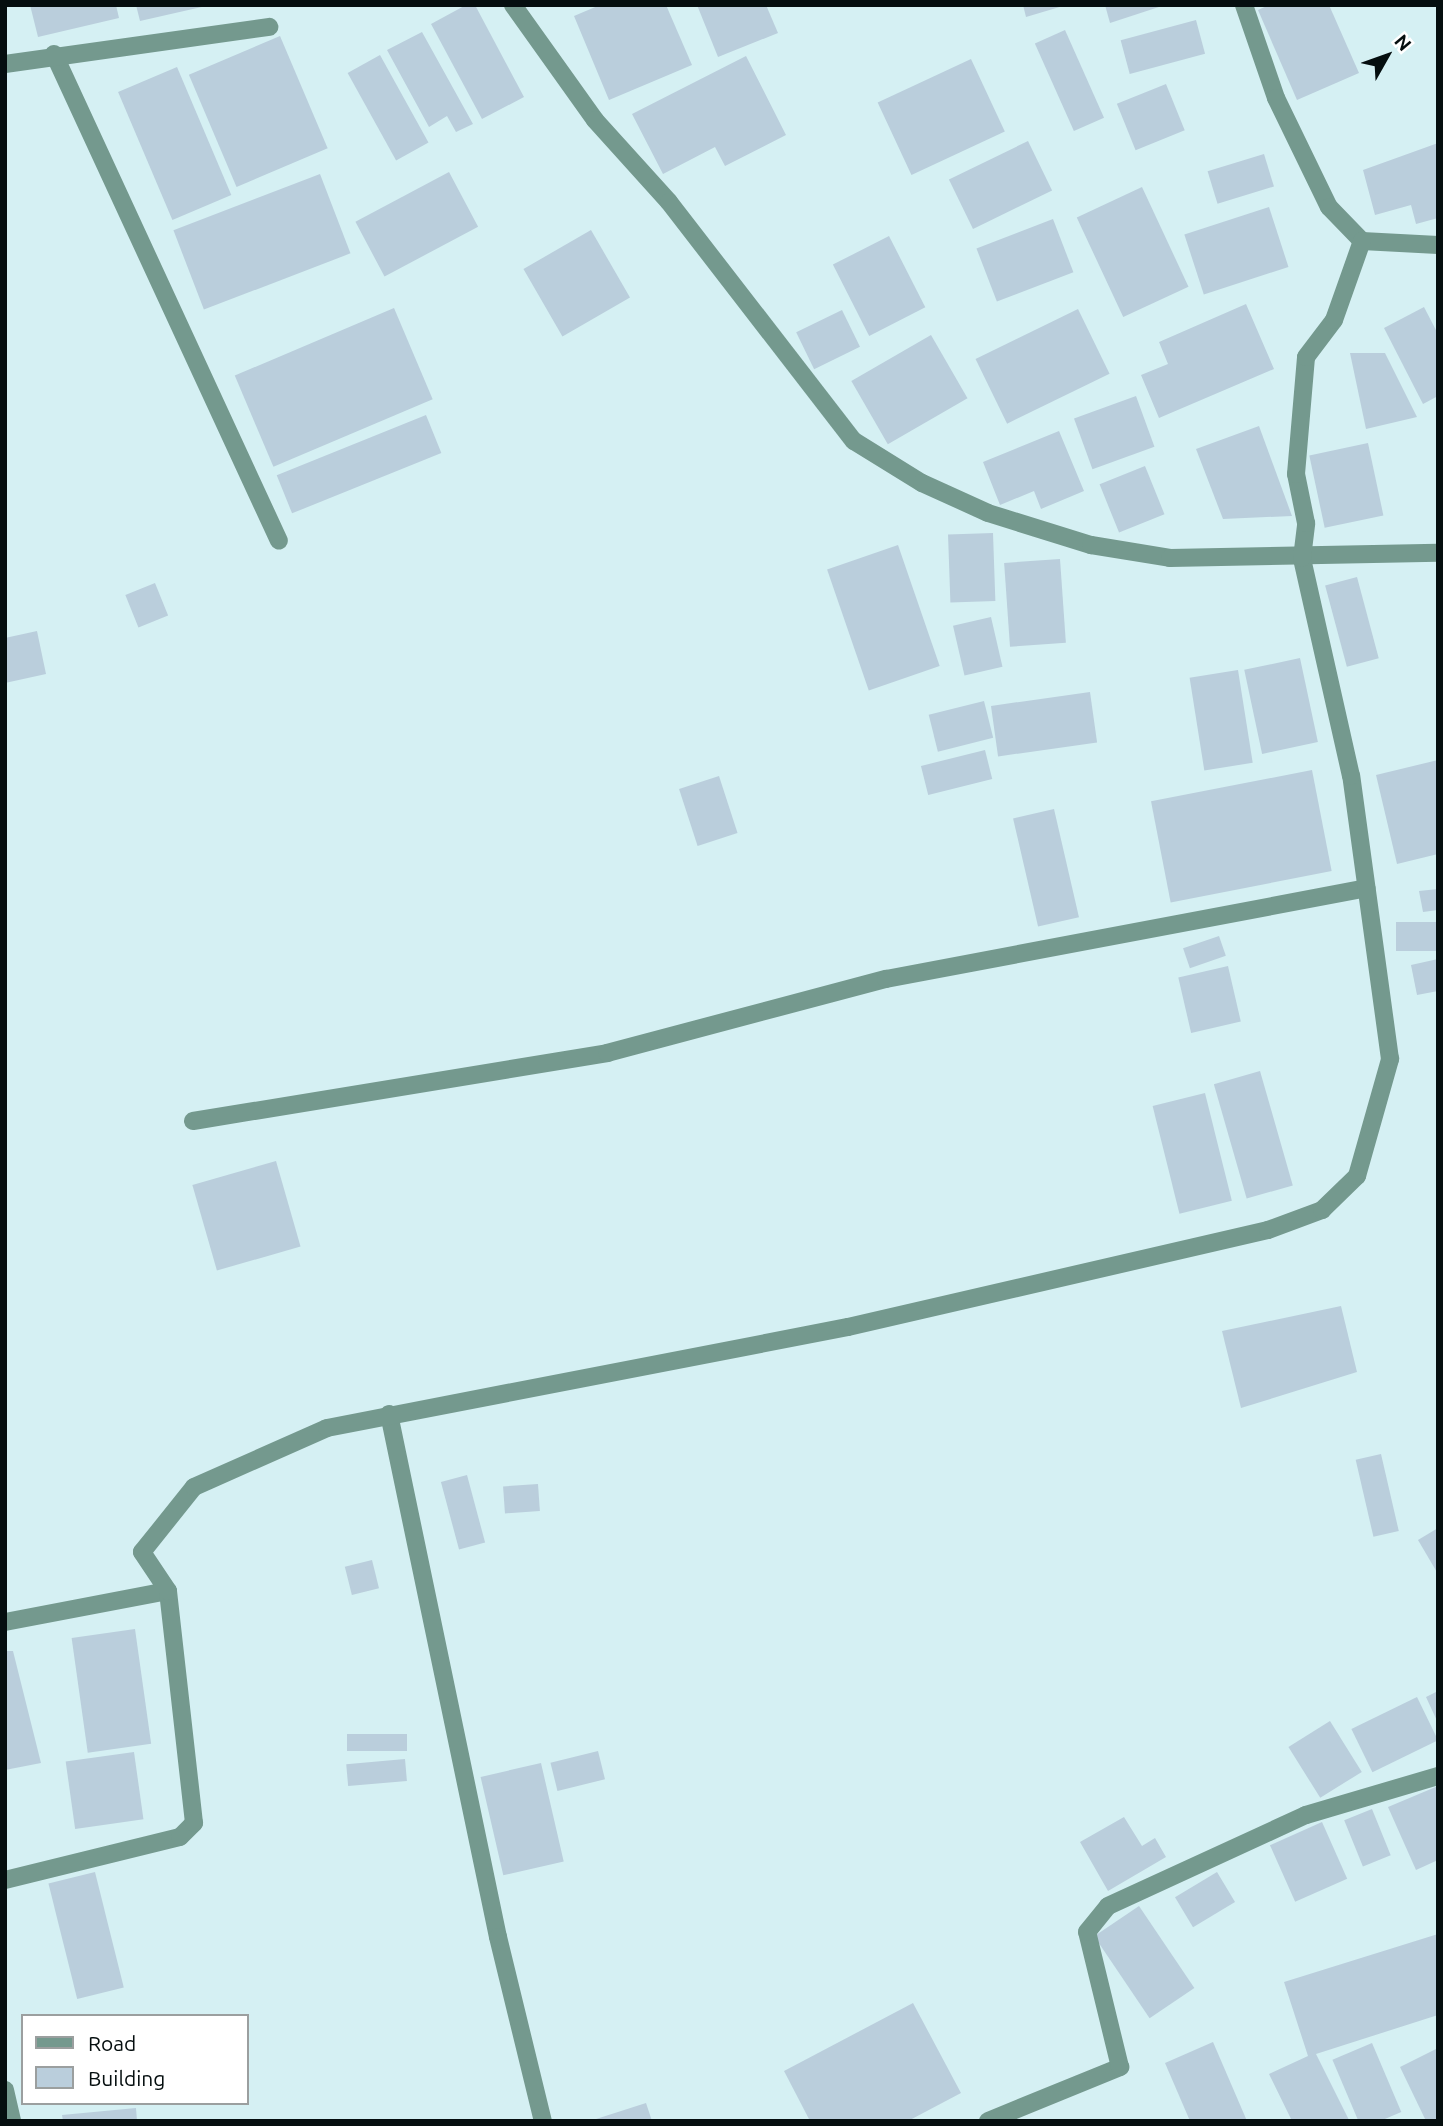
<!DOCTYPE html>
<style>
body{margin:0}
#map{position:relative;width:1443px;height:2126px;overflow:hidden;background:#d5f0f3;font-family:Ubuntu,sans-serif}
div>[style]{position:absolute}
.building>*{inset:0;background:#bacedc;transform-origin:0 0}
.minor>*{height:18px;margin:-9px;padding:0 9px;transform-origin:9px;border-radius:9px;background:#74998e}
span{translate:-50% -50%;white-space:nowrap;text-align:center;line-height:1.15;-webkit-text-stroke:5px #fff;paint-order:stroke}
.frame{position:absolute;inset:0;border:7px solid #050e0f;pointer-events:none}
.legend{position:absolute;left:21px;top:2014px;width:228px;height:91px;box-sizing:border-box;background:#fff;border:2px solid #9b9f9f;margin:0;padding:9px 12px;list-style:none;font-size:21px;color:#050e0f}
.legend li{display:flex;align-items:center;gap:14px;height:35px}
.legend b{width:35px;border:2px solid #9b9f9f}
.north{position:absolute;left:1352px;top:21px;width:70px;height:70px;-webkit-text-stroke:5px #fff;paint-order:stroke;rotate:50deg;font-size:19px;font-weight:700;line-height:28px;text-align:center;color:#050e0f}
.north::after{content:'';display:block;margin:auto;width:24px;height:32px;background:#050e0f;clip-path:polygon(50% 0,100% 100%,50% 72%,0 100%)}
</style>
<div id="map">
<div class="building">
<div style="clip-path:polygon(30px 5px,116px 5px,119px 18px,38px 37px)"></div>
<div style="clip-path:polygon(136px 5px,206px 5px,206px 6px,140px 21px)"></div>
<div style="clip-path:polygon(466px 5px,475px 5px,524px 97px,482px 119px,431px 24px)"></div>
<div style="clip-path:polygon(600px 5px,666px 5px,692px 65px,609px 100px,574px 16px)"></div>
<div style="clip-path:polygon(697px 5px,766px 5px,778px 33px,718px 57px)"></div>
<div style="clip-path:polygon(1023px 5px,1062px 5px,1063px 6px,1026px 17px)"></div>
<div style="clip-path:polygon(1105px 5px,1162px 5px,1162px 6px,1110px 23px)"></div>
<div style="clip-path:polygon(1269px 5px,1329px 5px,1359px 73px,1297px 100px,1258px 10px)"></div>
<div style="left:1196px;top:20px;width:35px;height:78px;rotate:75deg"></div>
<div style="left:1065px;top:30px;width:96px;height:33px;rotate:66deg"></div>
<div style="clip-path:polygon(422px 32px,473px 124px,456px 132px,447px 116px,429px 127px,387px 50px)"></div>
<div style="left:280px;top:36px;width:122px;height:99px;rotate:67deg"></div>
<div style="left:380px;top:55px;width:100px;height:37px;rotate:61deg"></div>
<div style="clip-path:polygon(746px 56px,786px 135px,725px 166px,715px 147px,663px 174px,632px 114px)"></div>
<div style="left:971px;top:59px;width:80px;height:103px;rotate:65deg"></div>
<div style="left:177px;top:67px;width:139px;height:64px;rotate:67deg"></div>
<div style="left:1166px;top:84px;width:50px;height:53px;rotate:68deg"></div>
<div style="left:1028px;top:141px;width:55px;height:88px;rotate:64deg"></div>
<div style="clip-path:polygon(1438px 143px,1438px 218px,1416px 224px,1411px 205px,1375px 215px,1363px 170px)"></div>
<div style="left:1264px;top:154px;width:34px;height:59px;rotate:73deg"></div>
<div style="left:449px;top:172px;width:62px;height:106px;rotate:62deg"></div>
<div style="left:320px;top:174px;width:85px;height:157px;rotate:69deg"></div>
<div style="left:1142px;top:187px;width:110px;height:72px;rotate:65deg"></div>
<div style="left:1269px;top:207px;width:63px;height:89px;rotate:72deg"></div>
<div style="left:1053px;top:219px;width:57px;height:82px;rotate:69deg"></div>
<div style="left:591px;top:230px;width:78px;height:78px;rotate:60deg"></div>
<div style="left:889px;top:236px;width:80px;height:63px;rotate:63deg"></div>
<div style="clip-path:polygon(1246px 304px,1274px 369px,1159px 418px,1141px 375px,1168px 364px,1159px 342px)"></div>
<div style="clip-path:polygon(1424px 307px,1438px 334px,1438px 396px,1423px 404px,1384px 328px)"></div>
<div style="left:394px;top:308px;width:99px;height:173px;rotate:67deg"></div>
<div style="left:1078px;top:309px;width:72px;height:114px;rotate:64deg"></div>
<div style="left:842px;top:310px;width:41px;height:51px;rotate:64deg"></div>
<div style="left:931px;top:335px;width:73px;height:92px;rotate:60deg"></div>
<div style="clip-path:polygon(1350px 353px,1385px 353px,1417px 417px,1366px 429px)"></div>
<div style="left:1136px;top:396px;width:54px;height:66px;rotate:70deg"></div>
<div style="left:426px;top:415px;width:41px;height:161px;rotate:68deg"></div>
<div style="clip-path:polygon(1259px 426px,1292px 516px,1223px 519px,1196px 449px)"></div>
<div style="clip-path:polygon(1059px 431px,1084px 491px,1041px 509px,1034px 491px,1000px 505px,983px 462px)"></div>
<div style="left:1368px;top:443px;width:74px;height:60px;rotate:78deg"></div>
<div style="left:1145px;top:466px;width:52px;height:49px;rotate:68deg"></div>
<div style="left:993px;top:533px;width:68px;height:45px;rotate:88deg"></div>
<div style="left:898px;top:545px;width:128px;height:75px;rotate:71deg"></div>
<div style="left:1060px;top:559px;width:84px;height:56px;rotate:86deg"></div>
<div style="left:1357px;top:577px;width:84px;height:33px;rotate:75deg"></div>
<div style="left:155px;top:583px;width:35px;height:32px;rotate:68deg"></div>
<div style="left:991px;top:617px;width:51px;height:39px;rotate:77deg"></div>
<div style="clip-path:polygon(37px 631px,46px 674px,5px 683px,5px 638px)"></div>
<div style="left:1300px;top:658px;width:86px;height:57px;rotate:78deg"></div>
<div style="left:1238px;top:670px;width:94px;height:49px;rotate:81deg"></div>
<div style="left:1090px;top:692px;width:51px;height:100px;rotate:82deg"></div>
<div style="left:984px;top:701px;width:38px;height:57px;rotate:76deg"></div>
<div style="left:985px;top:750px;width:30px;height:66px;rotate:76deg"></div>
<div style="clip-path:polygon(1438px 760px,1438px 854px,1397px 864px,1376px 775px)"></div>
<div style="left:1312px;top:770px;width:103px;height:164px;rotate:79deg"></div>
<div style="left:719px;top:776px;width:60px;height:42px;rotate:72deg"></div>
<div style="left:1054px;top:809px;width:111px;height:42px;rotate:77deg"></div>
<div style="clip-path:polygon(1438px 889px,1438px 910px,1423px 912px,1419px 891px)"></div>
<div style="left:1438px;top:922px;width:29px;height:42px;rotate:90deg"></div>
<div style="left:1219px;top:936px;width:21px;height:38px;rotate:71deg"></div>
<div style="clip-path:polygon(1438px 959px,1438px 991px,1417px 995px,1411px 965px)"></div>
<div style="left:1228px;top:966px;width:57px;height:51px;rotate:77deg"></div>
<div style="left:1260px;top:1071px;width:119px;height:48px;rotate:74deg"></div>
<div style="left:1205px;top:1093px;width:111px;height:54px;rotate:76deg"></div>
<div style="left:276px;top:1161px;width:89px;height:87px;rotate:74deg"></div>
<div style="clip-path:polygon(1341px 1306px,1357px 1372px,1241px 1408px,1222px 1331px)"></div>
<div style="left:1381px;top:1454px;width:79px;height:26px;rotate:77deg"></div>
<div style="left:467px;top:1475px;width:70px;height:27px;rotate:75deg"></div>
<div style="left:538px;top:1484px;width:27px;height:35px;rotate:86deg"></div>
<div style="clip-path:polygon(1438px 1528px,1438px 1574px,1418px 1540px)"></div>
<div style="left:372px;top:1560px;width:29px;height:28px;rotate:76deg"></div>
<div style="left:135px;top:1629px;width:116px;height:64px;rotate:82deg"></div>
<div style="clip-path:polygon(5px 1651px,13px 1651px,41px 1763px,5px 1770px)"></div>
<div style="clip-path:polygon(1438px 1691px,1438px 1723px,1426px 1697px)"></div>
<div style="left:1417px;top:1697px;width:48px;height:73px;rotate:64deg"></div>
<div style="left:1330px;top:1721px;width:60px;height:49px;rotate:58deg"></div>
<div style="left:407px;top:1734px;width:17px;height:60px;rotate:90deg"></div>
<div style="left:598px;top:1751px;width:29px;height:49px;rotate:76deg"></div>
<div style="left:134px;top:1752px;width:68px;height:69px;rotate:82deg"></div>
<div style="left:405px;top:1759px;width:22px;height:59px;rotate:85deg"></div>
<div style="left:541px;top:1763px;width:101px;height:62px;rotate:77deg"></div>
<div style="clip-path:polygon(1438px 1786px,1438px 1860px,1416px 1870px,1388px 1807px)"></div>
<div style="left:1372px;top:1809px;width:50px;height:30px;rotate:68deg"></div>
<div style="clip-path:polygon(1124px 1817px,1142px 1846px,1155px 1838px,1166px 1857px,1108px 1891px,1080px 1842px)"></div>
<div style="left:1322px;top:1822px;width:62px;height:57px;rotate:66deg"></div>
<div style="left:95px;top:1872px;width:119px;height:48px;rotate:76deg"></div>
<div style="left:1217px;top:1872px;width:35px;height:49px;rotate:59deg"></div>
<div style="left:1139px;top:1906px;width:99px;height:54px;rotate:56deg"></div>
<div style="clip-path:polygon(1438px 1934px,1438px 2015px,1316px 2054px,1349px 2120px,1292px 2121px,1269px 2074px,1308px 2056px,1284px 1982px)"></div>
<div style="clip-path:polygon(913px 2003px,961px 2093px,908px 2121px,810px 2121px,784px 2071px)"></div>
<div style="clip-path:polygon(1213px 2042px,1247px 2121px,1190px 2121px,1165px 2063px)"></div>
<div style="left:1372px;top:2043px;width:75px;height:43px;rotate:67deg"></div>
<div style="clip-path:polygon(1438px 2048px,1438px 2121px,1426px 2121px,1400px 2067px)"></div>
<div style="clip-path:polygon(646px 2103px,652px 2121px,593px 2121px,593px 2120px)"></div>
<div style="clip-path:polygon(136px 2108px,137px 2121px,63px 2121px,62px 2115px)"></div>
</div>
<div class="minor">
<div style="left:513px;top:5px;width:141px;rotate:54.5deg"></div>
<div style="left:595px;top:120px;width:110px;rotate:47.9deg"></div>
<div style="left:669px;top:202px;width:302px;rotate:52.3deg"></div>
<div style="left:854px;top:441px;width:80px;rotate:31.7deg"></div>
<div style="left:922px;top:483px;width:72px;rotate:24.4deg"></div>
<div style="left:988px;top:513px;width:108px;rotate:17.3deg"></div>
<div style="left:1091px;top:545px;width:80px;rotate:9.3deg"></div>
<div style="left:1170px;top:558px;width:268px;rotate:-1.1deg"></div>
<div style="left:1244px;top:5px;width:98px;rotate:71deg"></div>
<div style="left:1276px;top:98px;width:121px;rotate:64.1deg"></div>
<div style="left:1329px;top:207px;width:47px;rotate:45.9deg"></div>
<div style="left:1362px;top:241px;width:76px;rotate:3deg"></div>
<div style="left:54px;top:54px;width:536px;rotate:65.2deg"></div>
<div style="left:5px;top:64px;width:267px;rotate:-8deg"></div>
<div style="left:193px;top:1121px;width:420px;rotate:-9.3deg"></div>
<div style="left:607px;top:1053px;width:289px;rotate:-14.9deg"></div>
<div style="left:886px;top:979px;width:489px;rotate:-10.7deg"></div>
<div style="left:389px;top:1414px;width:534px;rotate:78.23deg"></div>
<div style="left:498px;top:1937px;width:189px;rotate:76.3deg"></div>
<div style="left:5px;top:1622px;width:166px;rotate:-10.8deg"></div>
<div style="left:5px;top:1880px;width:180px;rotate:-13.8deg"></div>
<div style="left:180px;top:1837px;width:20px;rotate:-45deg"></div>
<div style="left:194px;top:1823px;width:233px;rotate:-96.4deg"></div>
<div style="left:168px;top:1591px;width:47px;rotate:-123.7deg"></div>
<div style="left:142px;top:1552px;width:83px;rotate:-51.3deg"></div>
<div style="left:194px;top:1487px;width:145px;rotate:-23.9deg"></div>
<div style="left:327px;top:1428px;width:531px;rotate:-10.97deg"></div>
<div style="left:848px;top:1327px;width:431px;rotate:-13deg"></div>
<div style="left:1268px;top:1230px;width:58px;rotate:-20.3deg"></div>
<div style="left:1322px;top:1210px;width:49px;rotate:-44.2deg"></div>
<div style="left:1357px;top:1176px;width:122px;rotate:-74.2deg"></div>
<div style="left:1390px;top:1059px;width:286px;rotate:-97.8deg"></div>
<div style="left:1351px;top:776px;width:223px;rotate:-102.7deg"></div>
<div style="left:1302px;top:558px;width:35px;rotate:-83deg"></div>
<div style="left:1306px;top:523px;width:50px;rotate:-101.5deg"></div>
<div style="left:1296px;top:474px;width:117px;rotate:-85.1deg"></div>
<div style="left:1306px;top:357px;width:46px;rotate:-52.9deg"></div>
<div style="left:1334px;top:320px;width:84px;rotate:-70.5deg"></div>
<div style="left:5px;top:2090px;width:32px;rotate:77deg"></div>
<div style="left:988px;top:2121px;width:143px;rotate:-22.2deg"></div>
<div style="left:1120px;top:2067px;width:139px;rotate:-103.7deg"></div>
<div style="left:1087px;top:1932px;width:33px;rotate:-51deg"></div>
<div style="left:1108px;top:1906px;width:218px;rotate:-24.7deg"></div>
<div style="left:1306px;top:1815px;width:138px;rotate:-16.5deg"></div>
</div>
<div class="frame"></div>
<ul class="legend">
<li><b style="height:9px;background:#74998e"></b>Road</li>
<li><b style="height:19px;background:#bacedc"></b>Building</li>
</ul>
<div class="north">N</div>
</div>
